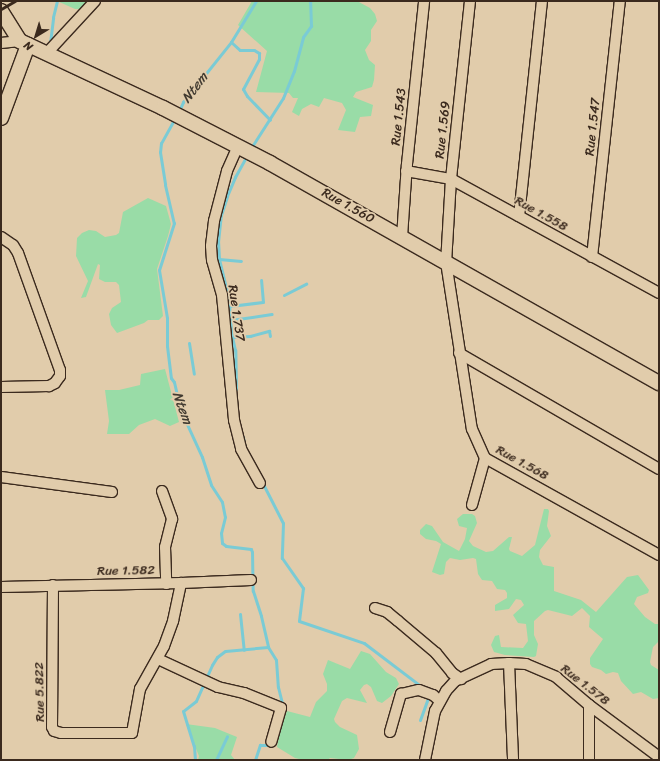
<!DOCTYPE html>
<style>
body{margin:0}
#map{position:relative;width:660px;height:761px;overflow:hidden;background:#e1ccab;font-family:Sriracha,sans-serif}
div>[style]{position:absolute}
.green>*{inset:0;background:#99dca7}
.stream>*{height:3px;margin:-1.5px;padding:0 1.5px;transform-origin:1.5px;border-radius:1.5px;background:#7acbd5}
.roads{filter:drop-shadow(1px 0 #3b2a1e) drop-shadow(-1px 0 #3b2a1e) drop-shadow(0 1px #3b2a1e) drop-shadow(0 -1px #3b2a1e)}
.minor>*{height:10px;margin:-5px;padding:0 5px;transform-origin:5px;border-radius:5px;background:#e1ccab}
.secondary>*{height:14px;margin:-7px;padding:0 7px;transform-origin:7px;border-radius:7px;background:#e1ccab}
.rail>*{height:3px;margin:-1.5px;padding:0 1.5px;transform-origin:1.5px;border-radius:1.5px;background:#3b2a1e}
span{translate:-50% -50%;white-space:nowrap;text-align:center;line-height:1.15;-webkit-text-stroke:3.5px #e1ccab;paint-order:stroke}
.street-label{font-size:13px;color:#3b2a1e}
.water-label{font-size:14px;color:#413a30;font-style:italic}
.frame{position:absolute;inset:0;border:2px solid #3b2a1e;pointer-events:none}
.north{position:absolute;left:16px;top:16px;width:40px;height:40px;-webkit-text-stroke:3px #e1ccab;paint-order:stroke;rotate:218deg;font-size:11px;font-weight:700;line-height:16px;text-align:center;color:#3b2a1e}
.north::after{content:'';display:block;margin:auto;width:14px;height:18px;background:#3b2a1e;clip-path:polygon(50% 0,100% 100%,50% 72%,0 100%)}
</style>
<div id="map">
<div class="green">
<div style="clip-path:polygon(57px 1px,88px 1px,80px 9px,75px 9px)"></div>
<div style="clip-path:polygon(252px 1px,357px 1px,370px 8px,375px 14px,377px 21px,371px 30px,371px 41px,365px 50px,369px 60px,375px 65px,374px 80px,372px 87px,356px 92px,353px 97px,373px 105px,371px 116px,360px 117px,355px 132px,338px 130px,346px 110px,342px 103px,324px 98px,319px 107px,311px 104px,302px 109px,299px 116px,292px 112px,298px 98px,293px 98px,289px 93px,256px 92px,267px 51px,238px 25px)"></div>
<div style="clip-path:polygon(148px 198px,166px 206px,171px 224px,168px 236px,157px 269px,163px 316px,159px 320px,148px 320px,144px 323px,117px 333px,111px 325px,109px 314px,112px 308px,121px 302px,119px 285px,116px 282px,105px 282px,99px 279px,100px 265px,98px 264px,86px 297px,81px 298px,88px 281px,76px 256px,77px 238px,82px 233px,89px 230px,96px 231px,105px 237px,116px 235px,119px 233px,123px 212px)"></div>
<div style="clip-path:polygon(165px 369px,179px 422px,170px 426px,155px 419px,139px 425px,129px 434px,107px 434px,109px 421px,105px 390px,119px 390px,140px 385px,141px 374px)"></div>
<div style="clip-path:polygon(544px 509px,548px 509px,549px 511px,547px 526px,551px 536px,540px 550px,539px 557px,543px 565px,554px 567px,554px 591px,581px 600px,596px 612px,627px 577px,638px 575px,649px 590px,648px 593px,637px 597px,634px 604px,645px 617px,655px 624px,659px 624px,659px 641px,653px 647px,650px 662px,651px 665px,659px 670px,659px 698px,653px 699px,641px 692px,633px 694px,621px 681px,618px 673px,613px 672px,606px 674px,601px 670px,592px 667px,590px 664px,590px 658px,603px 639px,589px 627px,590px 616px,582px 608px,572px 616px,548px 610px,545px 611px,534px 621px,534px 635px,538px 644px,536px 656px,534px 657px,505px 655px,494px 652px,491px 645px,495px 636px,499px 635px,501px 647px,523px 648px,528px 641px,526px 624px,518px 623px,513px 615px,524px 605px,521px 600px,516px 599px,509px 609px,495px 611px,495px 605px,507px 598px,507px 593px,505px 590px,497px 589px,492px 581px,482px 580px,478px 574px,476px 559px,473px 558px,460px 560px,450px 558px,446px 562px,444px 574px,440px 575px,432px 572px,441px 544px,436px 541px,426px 539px,420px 534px,420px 530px,426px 524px,432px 526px,443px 542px,459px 551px,465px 539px,467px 528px,459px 526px,457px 519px,463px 514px,472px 514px,475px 516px,477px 523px,469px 541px,473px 546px,486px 552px,493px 551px,509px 537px,512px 537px,509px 549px,510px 551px,522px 556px,535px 545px)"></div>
<div style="clip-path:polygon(361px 651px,370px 654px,386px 672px,396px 678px,399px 684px,391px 696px,382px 703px,377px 701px,371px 687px,367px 684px,364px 685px,360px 690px,367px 703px,347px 698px,342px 701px,334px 719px,335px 722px,340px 727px,357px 735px,359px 749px,354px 758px,348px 760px,330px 758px,328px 760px,303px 760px,295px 758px,277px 747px,281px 725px,287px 711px,310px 717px,316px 702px,327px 691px,327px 684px,323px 674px,328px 660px,350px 669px)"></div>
<div style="clip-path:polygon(186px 724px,215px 728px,237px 737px,231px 755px,235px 760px,198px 760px,199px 756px)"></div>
</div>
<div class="stream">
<div style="left:231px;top:42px;width:12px;rotate:42deg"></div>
<div style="left:240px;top:50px;width:14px"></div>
<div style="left:254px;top:50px;width:6px;rotate:31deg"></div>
<div style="left:259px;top:53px;width:6px;rotate:90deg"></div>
<div style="left:259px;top:59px;width:34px;rotate:118deg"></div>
<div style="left:243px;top:89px;width:8px;rotate:60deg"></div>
<div style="left:247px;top:96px;width:33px;rotate:46deg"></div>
<div style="left:50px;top:43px;width:26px;rotate:-83deg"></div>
<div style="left:53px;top:17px;width:16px;rotate:-76deg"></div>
<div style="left:179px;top:111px;width:10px;rotate:-66deg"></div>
<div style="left:183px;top:102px;width:77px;rotate:-51.3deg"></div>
<div style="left:231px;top:42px;width:48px;rotate:-58.6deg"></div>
<div style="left:175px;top:118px;width:29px;rotate:119deg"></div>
<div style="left:161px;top:143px;width:9px;rotate:96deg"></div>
<div style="left:160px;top:152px;width:33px;rotate:81deg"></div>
<div style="left:165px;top:185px;width:39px;rotate:77deg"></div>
<div style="left:174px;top:223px;width:49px;rotate:107.7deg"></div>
<div style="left:159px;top:270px;width:49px;rotate:80.5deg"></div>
<div style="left:167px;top:318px;width:28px;rotate:90deg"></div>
<div style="left:167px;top:346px;width:32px;rotate:83deg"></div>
<div style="left:171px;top:378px;width:5px;rotate:53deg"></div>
<div style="left:174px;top:382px;width:28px;rotate:77deg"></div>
<div style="left:180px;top:409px;width:53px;rotate:65.4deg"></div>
<div style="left:202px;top:457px;width:29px;rotate:72deg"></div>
<div style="left:211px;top:485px;width:20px;rotate:57deg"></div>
<div style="left:222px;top:502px;width:15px;rotate:79deg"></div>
<div style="left:225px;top:517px;width:16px;rotate:104deg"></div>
<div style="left:221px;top:533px;width:10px;rotate:84deg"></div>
<div style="left:222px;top:543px;width:5px;rotate:37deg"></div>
<div style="left:226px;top:546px;width:25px;rotate:7deg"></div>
<div style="left:251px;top:549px;width:3px;rotate:72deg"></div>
<div style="left:252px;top:552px;width:39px;rotate:89deg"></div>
<div style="left:253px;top:591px;width:26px;rotate:72deg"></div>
<div style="left:261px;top:616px;width:32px;rotate:77deg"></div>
<div style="left:268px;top:647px;width:43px;rotate:174.7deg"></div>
<div style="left:225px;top:651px;width:10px;rotate:143deg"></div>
<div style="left:217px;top:657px;width:9px;rotate:122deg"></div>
<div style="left:212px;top:665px;width:39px;rotate:114deg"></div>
<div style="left:196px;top:701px;width:16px;rotate:142deg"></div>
<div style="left:183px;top:711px;width:37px;rotate:73deg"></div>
<div style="left:194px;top:746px;width:14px;rotate:86deg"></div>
<div style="left:251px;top:148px;width:59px;rotate:-57.4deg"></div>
<div style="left:283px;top:98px;width:29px;rotate:-68deg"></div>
<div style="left:294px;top:71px;width:35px;rotate:-75deg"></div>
<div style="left:303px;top:37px;width:14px;rotate:-54deg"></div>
<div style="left:311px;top:26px;width:25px;rotate:-92deg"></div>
<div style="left:219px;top:259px;width:22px;rotate:5deg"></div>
<div style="left:284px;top:295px;width:25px;rotate:-27deg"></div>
<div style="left:230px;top:306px;width:33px;rotate:-7deg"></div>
<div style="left:263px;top:302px;width:22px;rotate:-95deg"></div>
<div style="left:231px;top:320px;width:41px;rotate:-8.3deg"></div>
<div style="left:233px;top:337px;width:17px;rotate:-3deg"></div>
<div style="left:250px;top:336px;width:20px;rotate:-15deg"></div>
<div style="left:269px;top:331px;width:5px;rotate:79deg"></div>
<div style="left:189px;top:343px;width:31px;rotate:81deg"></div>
<div style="left:236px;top:389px;width:39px;rotate:-91deg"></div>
<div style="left:235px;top:350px;width:18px;rotate:-103deg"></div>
<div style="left:231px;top:332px;width:32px;rotate:-94deg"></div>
<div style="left:229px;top:300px;width:42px;rotate:-103.7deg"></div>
<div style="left:219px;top:259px;width:17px;rotate:-93deg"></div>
<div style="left:218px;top:242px;width:27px;rotate:-84deg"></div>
<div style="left:221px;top:215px;width:20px;rotate:-72deg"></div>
<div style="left:227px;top:196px;width:21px;rotate:-67deg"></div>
<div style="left:235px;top:177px;width:25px;rotate:-61deg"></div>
<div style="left:243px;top:437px;width:12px;rotate:81deg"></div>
<div style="left:262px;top:482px;width:46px;rotate:62.9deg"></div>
<div style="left:283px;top:523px;width:35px;rotate:92deg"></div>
<div style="left:282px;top:558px;width:37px;rotate:55deg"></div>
<div style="left:303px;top:588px;width:33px;rotate:97deg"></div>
<div style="left:299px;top:621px;width:69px;rotate:18.7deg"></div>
<div style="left:364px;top:643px;width:73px;rotate:37.2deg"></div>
<div style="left:240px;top:614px;width:36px;rotate:84deg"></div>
<div style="left:268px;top:647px;width:15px;rotate:58deg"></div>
<div style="left:276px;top:660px;width:27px;rotate:86deg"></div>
<div style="left:278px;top:687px;width:21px;rotate:76deg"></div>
<div style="left:420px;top:720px;width:27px;rotate:-70deg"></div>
<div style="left:216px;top:760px;width:26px;rotate:-65deg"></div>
<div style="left:255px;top:760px;width:16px;rotate:-72deg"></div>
<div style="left:260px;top:745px;width:10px"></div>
</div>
<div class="roads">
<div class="minor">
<div style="left:470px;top:1px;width:179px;rotate:96.1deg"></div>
<div style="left:451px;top:179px;width:83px;rotate:93.4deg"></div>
<div style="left:446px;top:262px;width:169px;rotate:81.2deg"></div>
<div style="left:472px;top:429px;width:32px;rotate:66deg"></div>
<div style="left:485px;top:458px;width:199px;rotate:29.1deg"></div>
<div style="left:1px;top:43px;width:19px;rotate:-6deg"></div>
<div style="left:46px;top:54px;width:72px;rotate:-47.2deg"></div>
<div style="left:238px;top:146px;width:27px;rotate:114deg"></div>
<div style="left:227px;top:171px;width:52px;rotate:104.6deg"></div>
<div style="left:214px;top:221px;width:25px;rotate:97deg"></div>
<div style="left:211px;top:246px;width:14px;rotate:86deg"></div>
<div style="left:212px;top:260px;width:36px;rotate:74deg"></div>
<div style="left:222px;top:295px;width:126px;rotate:84.5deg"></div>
<div style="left:234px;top:420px;width:30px;rotate:76deg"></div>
<div style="left:241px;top:449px;width:39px;rotate:61deg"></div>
<div style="left:406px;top:171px;width:46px;rotate:10.1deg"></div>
<div style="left:451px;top:179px;width:237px;rotate:28.7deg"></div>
<div style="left:519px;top:216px;width:216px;rotate:-83.9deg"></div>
<div style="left:1px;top:237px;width:14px;rotate:34deg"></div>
<div style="left:13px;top:245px;width:9px;rotate:58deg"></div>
<div style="left:18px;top:253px;width:124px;rotate:70.3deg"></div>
<div style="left:60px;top:370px;width:6px;rotate:90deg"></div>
<div style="left:60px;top:376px;width:9px;rotate:126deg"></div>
<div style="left:55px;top:383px;width:7px;rotate:153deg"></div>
<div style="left:49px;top:386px;width:48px;rotate:178.8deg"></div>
<div style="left:402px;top:237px;width:73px;rotate:-86.1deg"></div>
<div style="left:407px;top:164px;width:164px;rotate:-84deg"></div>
<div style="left:592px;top:257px;width:258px;rotate:-83.8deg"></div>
<div style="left:459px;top:353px;width:231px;rotate:30.1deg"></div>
<div style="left:1px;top:477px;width:112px;rotate:7.7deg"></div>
<div style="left:162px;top:491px;width:30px;rotate:70deg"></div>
<div style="left:172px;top:519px;width:29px;rotate:104deg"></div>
<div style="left:165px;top:547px;width:37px;rotate:88deg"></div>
<div style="left:472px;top:505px;width:49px;rotate:-74.5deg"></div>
<div style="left:53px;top:585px;width:142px;rotate:90.4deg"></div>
<div style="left:52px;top:727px;width:4px;rotate:63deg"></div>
<div style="left:54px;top:731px;width:7px;rotate:16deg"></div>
<div style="left:61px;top:733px;width:71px"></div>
<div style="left:132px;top:733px;width:45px;rotate:-79.7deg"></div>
<div style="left:140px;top:689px;width:49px;rotate:-60.8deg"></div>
<div style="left:164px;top:646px;width:27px;rotate:-70deg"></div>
<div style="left:173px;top:621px;width:39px;rotate:-78deg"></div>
<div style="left:1px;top:587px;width:180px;rotate:-1.3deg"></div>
<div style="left:181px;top:583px;width:70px;rotate:-2.5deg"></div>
<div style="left:375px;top:608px;width:13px;rotate:18deg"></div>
<div style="left:387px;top:612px;width:14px;rotate:39deg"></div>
<div style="left:398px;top:621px;width:50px;rotate:40.1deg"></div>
<div style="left:436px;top:653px;width:26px;rotate:51deg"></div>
<div style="left:452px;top:673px;width:11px;rotate:34deg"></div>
<div style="left:158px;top:659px;width:66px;rotate:25deg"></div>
<div style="left:218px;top:687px;width:27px;rotate:13deg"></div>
<div style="left:244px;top:693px;width:40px;rotate:22deg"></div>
<div style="left:281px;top:708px;width:35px;rotate:106deg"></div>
<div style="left:509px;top:663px;width:97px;rotate:87.6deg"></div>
<div style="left:589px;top:705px;width:55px;rotate:90deg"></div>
<div style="left:390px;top:732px;width:40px;rotate:-74deg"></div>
<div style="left:401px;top:694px;width:18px;rotate:-13deg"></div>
<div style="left:419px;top:690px;width:15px;rotate:20deg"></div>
<div style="left:433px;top:695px;width:9px;rotate:41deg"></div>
<div style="left:425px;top:760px;width:50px;rotate:-78.5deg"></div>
<div style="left:435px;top:711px;width:23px;rotate:-61deg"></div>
<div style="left:446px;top:691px;width:13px;rotate:-48deg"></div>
<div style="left:455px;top:681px;width:40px;rotate:-25deg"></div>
<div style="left:491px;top:664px;width:18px;rotate:-3deg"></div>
<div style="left:509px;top:663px;width:17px;rotate:3deg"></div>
<div style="left:526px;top:664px;width:33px;rotate:23deg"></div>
<div style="left:556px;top:677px;width:43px;rotate:40.3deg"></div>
<div style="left:589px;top:705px;width:87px;rotate:36.6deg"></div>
</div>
<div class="secondary">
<div style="left:1px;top:11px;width:36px;rotate:58deg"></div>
<div style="left:20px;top:41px;width:158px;rotate:25.1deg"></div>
<div style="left:163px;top:108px;width:120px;rotate:27.2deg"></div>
<div style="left:270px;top:163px;width:447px;rotate:29.5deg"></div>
<div style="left:1px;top:118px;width:78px;rotate:-69.7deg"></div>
</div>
</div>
<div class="rail">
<div style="left:1px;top:9px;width:16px;rotate:-30deg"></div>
</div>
<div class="street-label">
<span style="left:399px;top:117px;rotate:-84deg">Rue 1.543</span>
<span style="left:593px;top:127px;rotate:-84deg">Rue 1.547</span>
<span style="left:443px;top:130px;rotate:-84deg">Rue 1.569</span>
<span style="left:348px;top:206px;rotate:29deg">Rue 1.560</span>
<span style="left:541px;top:214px;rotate:29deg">Rue 1.558</span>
<span style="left:236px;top:313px;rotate:82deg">Rue 1.737</span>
<span style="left:522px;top:463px;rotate:29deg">Rue 1.568</span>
<span style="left:126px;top:571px;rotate:-1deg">Rue 1.582</span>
<span style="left:585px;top:685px;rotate:38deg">Rue 1.578</span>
<span style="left:40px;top:692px;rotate:-91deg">Rue 5.822</span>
</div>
<div class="water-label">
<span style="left:195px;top:88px;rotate:-53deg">Ntem</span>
<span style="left:182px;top:408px;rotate:70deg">Ntem</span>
</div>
<div class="frame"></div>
<div class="north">N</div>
</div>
